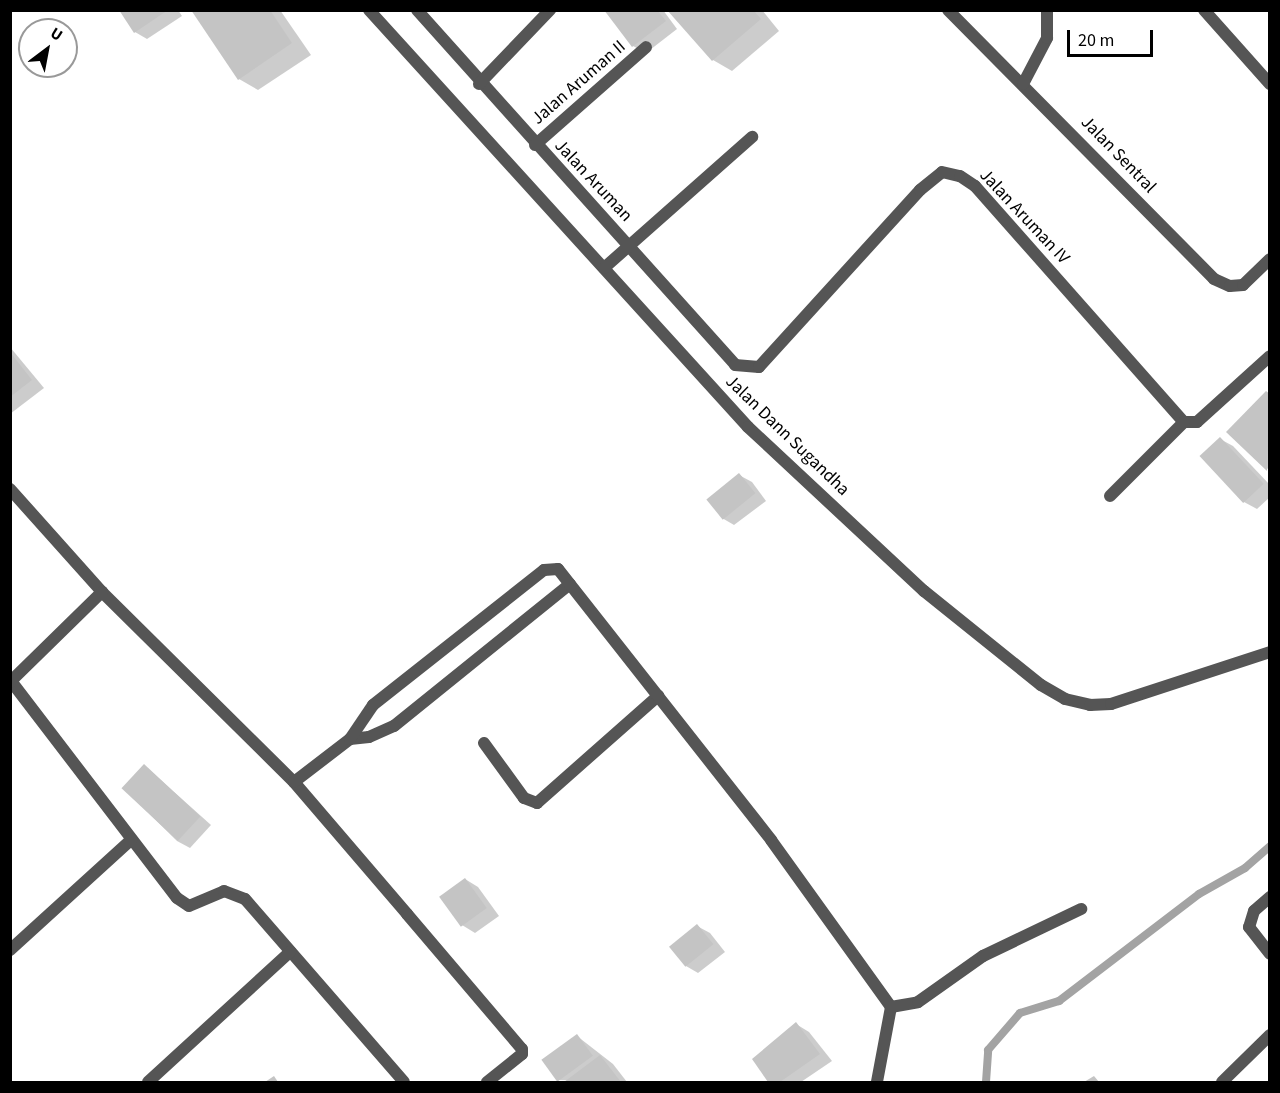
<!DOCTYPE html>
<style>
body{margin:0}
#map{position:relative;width:1280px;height:1093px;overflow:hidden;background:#fff;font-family:"Source Sans 3",sans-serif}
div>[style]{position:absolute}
.shadow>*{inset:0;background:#0003}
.stream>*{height:8px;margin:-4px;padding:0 4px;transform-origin:4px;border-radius:4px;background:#a3a3a3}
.building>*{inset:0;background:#c4c4c4;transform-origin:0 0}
.lane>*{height:12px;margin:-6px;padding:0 6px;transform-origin:6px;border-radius:6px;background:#555}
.street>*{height:12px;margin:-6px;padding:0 6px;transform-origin:6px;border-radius:6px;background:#555}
span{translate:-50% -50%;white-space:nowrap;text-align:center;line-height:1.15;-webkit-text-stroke:4.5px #fff;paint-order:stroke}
.street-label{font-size:18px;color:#000}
.frame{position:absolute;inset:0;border:12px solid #000;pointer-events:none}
.north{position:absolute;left:18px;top:18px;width:60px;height:60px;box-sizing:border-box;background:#fff;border:2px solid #999;border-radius:50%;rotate:32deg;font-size:16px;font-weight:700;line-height:24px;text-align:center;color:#000}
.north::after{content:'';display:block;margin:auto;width:21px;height:27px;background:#000;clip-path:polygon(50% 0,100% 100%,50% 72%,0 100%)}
.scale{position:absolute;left:1067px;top:30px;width:86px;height:27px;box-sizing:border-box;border:3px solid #000;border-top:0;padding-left:8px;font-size:18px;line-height:21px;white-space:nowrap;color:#000;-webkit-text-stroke:4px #fff;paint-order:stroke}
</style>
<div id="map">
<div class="shadow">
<div style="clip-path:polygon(121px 10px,178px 10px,182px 16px,147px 39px,135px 32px)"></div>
<div style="clip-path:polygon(192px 10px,280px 10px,311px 55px,258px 90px,239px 79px)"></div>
<div style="clip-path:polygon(606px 10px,663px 10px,677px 29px,646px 53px,633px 46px)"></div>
<div style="clip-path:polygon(669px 10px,762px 10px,779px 31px,732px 71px,713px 60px)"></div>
<div style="clip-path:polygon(10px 347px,44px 388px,10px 414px)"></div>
<div style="clip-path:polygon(1270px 394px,1270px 471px,1228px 432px)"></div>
<div style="clip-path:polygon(1220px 439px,1233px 446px,1270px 485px,1270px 497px,1257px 509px,1244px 502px)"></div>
<div style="clip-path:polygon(739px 475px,752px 482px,766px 501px,734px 525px,722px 518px)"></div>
<div style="clip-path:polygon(145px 766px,211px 825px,190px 848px,177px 841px,123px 788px)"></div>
<div style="clip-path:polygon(465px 879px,478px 887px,499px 916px,475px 933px,462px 925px,442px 896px)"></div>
<div style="clip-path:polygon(697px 926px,710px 933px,725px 952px,698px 973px,686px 966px)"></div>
<div style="clip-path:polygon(796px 1024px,809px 1032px,832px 1061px,801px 1082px,769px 1082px,754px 1059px)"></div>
<div style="clip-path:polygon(577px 1036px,613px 1064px,627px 1082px,559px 1080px)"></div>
</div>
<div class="stream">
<div style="left:986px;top:1082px;width:32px;rotate:-86deg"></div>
<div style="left:988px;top:1050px;width:49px;rotate:-49.1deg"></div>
<div style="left:1020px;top:1013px;width:41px;rotate:-17.1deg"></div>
<div style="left:1059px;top:1001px;width:176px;rotate:-37.4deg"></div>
<div style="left:1199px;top:894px;width:53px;rotate:-29.5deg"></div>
<div style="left:1245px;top:868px;width:33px;rotate:-41deg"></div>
</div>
<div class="building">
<div style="clip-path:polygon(119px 10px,168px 10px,134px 33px)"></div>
<div style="clip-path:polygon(191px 10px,270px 10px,292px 43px,238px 80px)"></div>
<div style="clip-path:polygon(604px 10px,657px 10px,666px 21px,632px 47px)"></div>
<div style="clip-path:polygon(667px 10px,753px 10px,761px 19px,712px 61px)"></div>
<div style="clip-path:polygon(10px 352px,32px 380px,10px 397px)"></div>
<div style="clip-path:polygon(1266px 391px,1270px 394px,1267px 471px,1226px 432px)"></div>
<div style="left:1220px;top:437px;width:64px;height:28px;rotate:47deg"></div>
<div style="left:739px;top:473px;width:26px;height:42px;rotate:51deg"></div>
<div style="left:144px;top:764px;width:77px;height:33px;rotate:43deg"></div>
<div style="left:465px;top:878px;width:37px;height:32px;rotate:54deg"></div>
<div style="left:697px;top:924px;width:26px;height:36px;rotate:51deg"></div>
<div style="clip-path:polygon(796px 1022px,820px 1054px,780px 1082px,768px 1082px,752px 1059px)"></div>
<div style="left:577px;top:1034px;width:27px;height:44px;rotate:54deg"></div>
<div style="clip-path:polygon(600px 1055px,621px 1082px,564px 1082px)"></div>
<div style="clip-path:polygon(274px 1076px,278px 1082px,265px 1082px)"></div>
<div style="clip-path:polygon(1094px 1076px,1099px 1082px,1084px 1082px)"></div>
</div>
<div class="lane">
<div style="left:1270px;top:897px;width:21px;rotate:139deg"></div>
<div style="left:1254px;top:911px;width:17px;rotate:107deg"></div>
<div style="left:1249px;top:927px;width:34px;rotate:52deg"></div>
<div style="left:407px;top:914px;width:177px;rotate:49.6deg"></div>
<div style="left:522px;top:1049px;width:5px;rotate:90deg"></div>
<div style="left:522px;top:1054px;width:45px;rotate:141.3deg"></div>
<div style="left:1222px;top:1082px;width:67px;rotate:-44.4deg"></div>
</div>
<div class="street">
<div style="left:369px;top:10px;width:563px;rotate:47.73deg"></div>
<div style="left:748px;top:427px;width:241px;rotate:43deg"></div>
<div style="left:924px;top:591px;width:150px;rotate:38.8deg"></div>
<div style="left:1041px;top:685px;width:28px;rotate:30deg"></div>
<div style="left:1065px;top:699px;width:26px;rotate:13deg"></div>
<div style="left:1090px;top:705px;width:21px;rotate:-3deg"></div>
<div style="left:1111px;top:704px;width:167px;rotate:-18.1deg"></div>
<div style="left:417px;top:10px;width:477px;rotate:48.1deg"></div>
<div style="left:735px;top:365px;width:24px;rotate:5deg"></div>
<div style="left:759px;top:367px;width:239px;rotate:-47.7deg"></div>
<div style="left:920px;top:190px;width:28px;rotate:-39deg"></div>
<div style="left:942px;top:172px;width:18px;rotate:13deg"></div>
<div style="left:960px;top:176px;width:18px;rotate:34deg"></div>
<div style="left:975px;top:186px;width:315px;rotate:48.5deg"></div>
<div style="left:948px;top:10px;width:378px;rotate:45.3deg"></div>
<div style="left:1214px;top:279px;width:17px;rotate:24deg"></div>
<div style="left:1230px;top:286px;width:13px;rotate:-4deg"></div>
<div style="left:1243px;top:285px;width:37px;rotate:-44deg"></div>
<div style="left:1204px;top:10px;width:99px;rotate:48.3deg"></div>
<div style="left:479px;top:84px;width:103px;rotate:-46.2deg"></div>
<div style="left:1023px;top:84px;width:52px;rotate:-62.4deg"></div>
<div style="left:1047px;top:38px;width:28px;rotate:-90deg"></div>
<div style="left:535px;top:145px;width:148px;rotate:-41.4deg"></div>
<div style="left:604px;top:268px;width:198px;rotate:-41.5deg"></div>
<div style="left:1184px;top:422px;width:13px"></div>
<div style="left:1197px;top:422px;width:98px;rotate:-42.1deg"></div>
<div style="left:10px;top:489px;width:138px;rotate:48.2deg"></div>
<div style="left:102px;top:592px;width:270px;rotate:44.7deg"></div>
<div style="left:294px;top:782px;width:174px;rotate:49.4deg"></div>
<div style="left:1110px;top:496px;width:105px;rotate:-45deg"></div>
<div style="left:11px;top:681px;width:273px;rotate:52.6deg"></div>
<div style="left:177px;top:898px;width:14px;rotate:34deg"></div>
<div style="left:189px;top:906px;width:38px;rotate:-23deg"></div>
<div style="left:224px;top:891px;width:22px;rotate:21deg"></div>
<div style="left:245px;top:899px;width:242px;rotate:49deg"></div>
<div style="left:10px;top:682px;width:129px;rotate:-44.4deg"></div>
<div style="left:350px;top:739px;width:19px;rotate:-6deg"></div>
<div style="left:369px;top:737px;width:27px;rotate:-24deg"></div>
<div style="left:394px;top:726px;width:226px;rotate:-38.9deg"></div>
<div style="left:484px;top:743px;width:68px;rotate:54deg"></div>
<div style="left:524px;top:798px;width:14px;rotate:21deg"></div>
<div style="left:537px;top:803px;width:162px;rotate:-41.5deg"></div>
<div style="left:294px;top:782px;width:71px;rotate:-37.5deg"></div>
<div style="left:350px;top:739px;width:41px;rotate:-55.9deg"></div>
<div style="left:373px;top:705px;width:218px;rotate:-38.3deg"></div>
<div style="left:544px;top:570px;width:14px;rotate:-4deg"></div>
<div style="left:558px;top:569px;width:345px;rotate:51.8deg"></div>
<div style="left:771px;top:840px;width:206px;rotate:54.3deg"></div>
<div style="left:891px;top:1007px;width:76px;rotate:100.6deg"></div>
<div style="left:10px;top:950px;width:164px;rotate:-42.3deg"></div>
<div style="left:891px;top:1007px;width:27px;rotate:-10deg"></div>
<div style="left:918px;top:1002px;width:80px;rotate:-35.3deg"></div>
<div style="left:983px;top:956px;width:109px;rotate:-25.6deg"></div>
<div style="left:148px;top:1082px;width:193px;rotate:-42.5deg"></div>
</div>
<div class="street-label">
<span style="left:579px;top:83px;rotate:-41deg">Jalan Aruman II</span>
<span style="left:1118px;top:155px;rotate:46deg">Jalan Sentral</span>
<span style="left:593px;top:181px;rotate:47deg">Jalan Aruman</span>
<span style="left:1024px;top:217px;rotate:47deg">Jalan Aruman IV</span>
<span style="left:787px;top:436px;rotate:44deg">Jalan Dann Sugandha</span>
</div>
<div class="frame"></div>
<div class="north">U</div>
<div class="scale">20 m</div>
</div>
